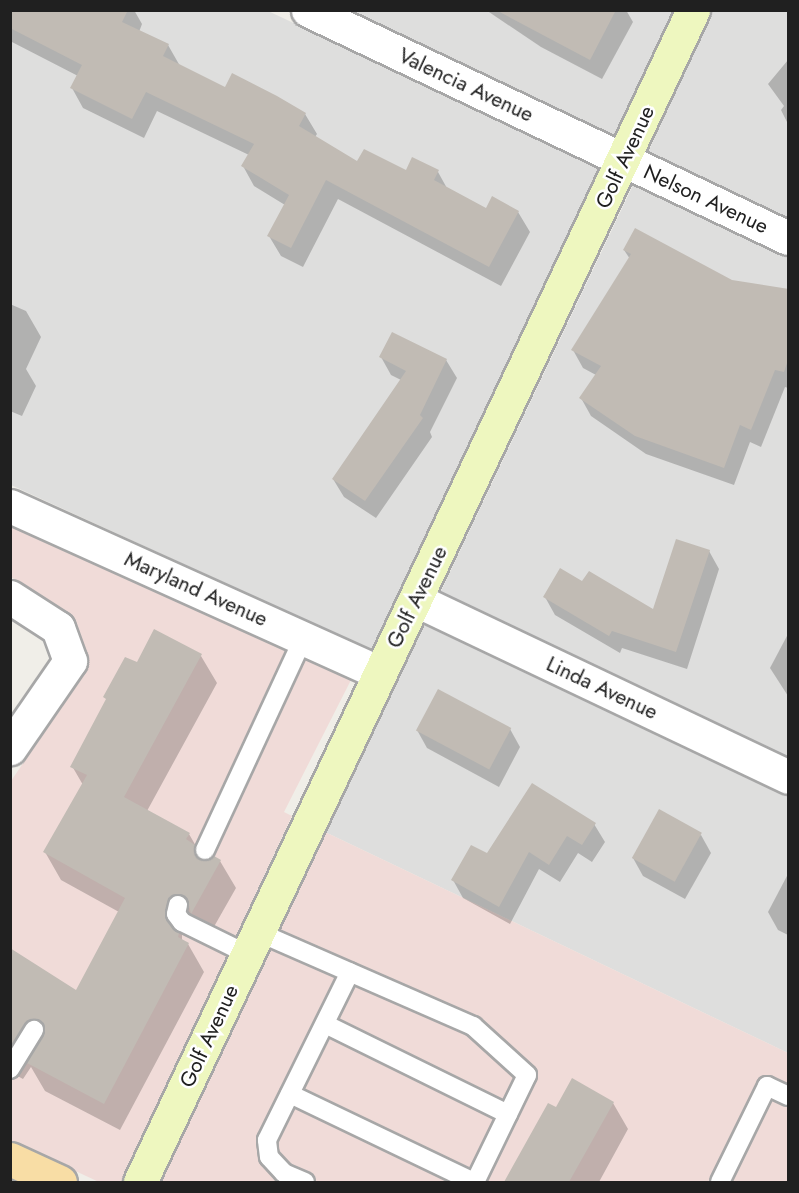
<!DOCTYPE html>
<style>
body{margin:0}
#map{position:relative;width:799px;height:1193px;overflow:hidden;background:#f0eee8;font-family:Jost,sans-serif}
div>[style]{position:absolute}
.residential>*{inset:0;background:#dededd}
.commercial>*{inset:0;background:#f0dbd8}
.shadow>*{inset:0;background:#0003}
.building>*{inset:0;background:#c1bbb4;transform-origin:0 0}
.roads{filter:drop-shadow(2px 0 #a7a7a7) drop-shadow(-2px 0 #a7a7a7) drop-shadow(0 2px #a7a7a7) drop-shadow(0 -2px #a7a7a7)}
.lane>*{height:18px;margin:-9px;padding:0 9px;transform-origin:9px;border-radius:9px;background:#fff}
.street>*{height:33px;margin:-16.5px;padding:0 16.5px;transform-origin:16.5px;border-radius:16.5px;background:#fff}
.secondary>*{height:33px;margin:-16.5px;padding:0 16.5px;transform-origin:16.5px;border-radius:16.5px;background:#eef7bf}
.primary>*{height:33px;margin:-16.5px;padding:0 16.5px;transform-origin:16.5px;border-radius:16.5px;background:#f8dda5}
span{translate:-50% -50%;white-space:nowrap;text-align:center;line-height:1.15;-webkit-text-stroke:5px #fff;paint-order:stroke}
.street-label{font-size:21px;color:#202020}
.frame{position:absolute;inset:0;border:12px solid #202020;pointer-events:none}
</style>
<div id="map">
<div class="residential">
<div style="clip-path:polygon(10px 11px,268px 11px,600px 167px,371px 650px,11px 485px)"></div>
<div style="clip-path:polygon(347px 11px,673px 11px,614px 136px)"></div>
<div style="clip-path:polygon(713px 11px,788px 11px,788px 219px,648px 152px)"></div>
<div style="clip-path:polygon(634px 183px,788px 256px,788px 758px,440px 593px)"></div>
<div style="clip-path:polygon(425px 623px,788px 796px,788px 1053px,325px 832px)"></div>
</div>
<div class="commercial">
<div style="clip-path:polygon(11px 525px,352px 678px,284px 812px,292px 816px,121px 1182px,99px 1182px,11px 1141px,11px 781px,85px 672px,87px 656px,67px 614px,11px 577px)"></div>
<div style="clip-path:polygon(325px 832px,788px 1053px,788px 1182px,161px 1182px)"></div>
</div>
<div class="shadow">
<div style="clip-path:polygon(10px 10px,134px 10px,142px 24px,139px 32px,168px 45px,180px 66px,226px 89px,305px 114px,317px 134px,315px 137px,358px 163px,406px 172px,438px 172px,448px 190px,486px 210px,493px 198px,518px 212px,530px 232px,501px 286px,338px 199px,303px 267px,281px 256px,269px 236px,285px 205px,254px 186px,243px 166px,249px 155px,157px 111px,144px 138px,83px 108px,72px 88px,78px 76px,10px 41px)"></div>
<div style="clip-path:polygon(486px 10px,626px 10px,633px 22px,602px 79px,541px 47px)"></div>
<div style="clip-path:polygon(788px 60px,788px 124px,781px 110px,784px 106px,768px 84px)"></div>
<div style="clip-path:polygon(624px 250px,731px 281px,788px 291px,788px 388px,785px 387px,761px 447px,750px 442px,734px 485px,646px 454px,591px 416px,581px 398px,596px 375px,583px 368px,573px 350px,630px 259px)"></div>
<div style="clip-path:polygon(10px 304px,26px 311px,41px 337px,26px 369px,36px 386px,22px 416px,10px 411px)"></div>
<div style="clip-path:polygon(381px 357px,446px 360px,457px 378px,430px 432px,432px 437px,376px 518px,344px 497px,333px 479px,401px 380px,391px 375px)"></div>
<div style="clip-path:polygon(709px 551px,719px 569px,687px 669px,622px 648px,620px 653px,555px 615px,545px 597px,583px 584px,654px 612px)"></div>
<div style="clip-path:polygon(788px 634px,788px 696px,770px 668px)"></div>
<div style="clip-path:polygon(201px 656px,217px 683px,147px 811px,189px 834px,204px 860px,220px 861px,236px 888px,207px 939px,182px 930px,182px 941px,188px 944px,204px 972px,120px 1130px,45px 1091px,31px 1067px,23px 1079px,10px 1072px,10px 950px,77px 992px,119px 912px,61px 880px,45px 852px,83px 785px,72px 766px,137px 664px)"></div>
<div style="clip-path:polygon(510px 729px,520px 747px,499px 787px,427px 748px,417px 730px)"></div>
<div style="clip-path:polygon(594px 824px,605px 842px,592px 862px,578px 853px,560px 882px,539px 869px,510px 924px,463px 898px,453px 880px,487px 855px)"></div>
<div style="clip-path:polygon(701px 835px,711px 853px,685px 899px,643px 876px,633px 858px)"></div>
<div style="clip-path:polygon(788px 874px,788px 935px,778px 930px,768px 912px)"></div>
<div style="clip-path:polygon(613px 1103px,628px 1129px,599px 1182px,505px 1182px,549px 1105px,556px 1109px)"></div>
</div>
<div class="building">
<div style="clip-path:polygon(10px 10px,128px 10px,122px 22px,169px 44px,163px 56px,225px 87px,232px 73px,277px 96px,306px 113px,299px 126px,357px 161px,364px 149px,406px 170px,412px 157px,439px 170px,434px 180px,486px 208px,492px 196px,519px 211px,489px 267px,326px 180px,291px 248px,267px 236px,289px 195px,241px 166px,254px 144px,146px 92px,132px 119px,70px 88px,82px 65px,10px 28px)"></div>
<div style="clip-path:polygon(496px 10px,616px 10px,590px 60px)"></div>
<div style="clip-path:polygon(635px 228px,732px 280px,789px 289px,789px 357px,784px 372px,775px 370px,751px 430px,740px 425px,724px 468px,635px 436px,579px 398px,601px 366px,571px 350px,631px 254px,623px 250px)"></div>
<div style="clip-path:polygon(392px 332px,447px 359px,420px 415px,423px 418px,365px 501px,332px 479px,406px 371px,379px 357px)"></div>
<div style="clip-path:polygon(676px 539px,710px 550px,676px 652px,612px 631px,609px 636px,543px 597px,560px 568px,582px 581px,589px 571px,653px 609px)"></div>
<div style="clip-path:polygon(154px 629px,202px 654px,124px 797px,190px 833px,186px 839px,195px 845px,194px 852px,200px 860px,214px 856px,221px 860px,191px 914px,188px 901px,181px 894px,174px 895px,167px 902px,167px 920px,179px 933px,178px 937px,189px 943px,104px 1104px,27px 1063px,45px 1031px,39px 1020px,28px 1020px,10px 1047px,10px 948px,76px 990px,125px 898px,43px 852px,87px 775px,70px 767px,106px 699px,103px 697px,125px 657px,137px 662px)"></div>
<div style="left:438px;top:689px;width:83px;height:47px;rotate:28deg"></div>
<div style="clip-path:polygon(532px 783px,596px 823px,582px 845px,567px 836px,549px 865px,529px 852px,499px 907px,451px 880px,471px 845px,487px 853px)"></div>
<div style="left:659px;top:809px;width:49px;height:56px;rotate:29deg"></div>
<div style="clip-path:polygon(572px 1078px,614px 1102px,569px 1182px,504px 1182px,548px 1103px,556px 1107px)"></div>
</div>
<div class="roads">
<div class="lane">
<div style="left:205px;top:850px;width:235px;rotate:-65.1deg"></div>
<div style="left:178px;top:905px;width:9px;rotate:103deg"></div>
<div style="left:176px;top:914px;width:10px;rotate:53deg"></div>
<div style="left:182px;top:922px;width:72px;rotate:26.2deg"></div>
<div style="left:258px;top:932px;width:235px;rotate:23.6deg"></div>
<div style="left:473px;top:1026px;width:73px;rotate:42.2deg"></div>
<div style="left:527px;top:1075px;width:119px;rotate:115.9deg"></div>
<div style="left:325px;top:1024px;width:204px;rotate:26.2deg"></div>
<div style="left:10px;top:1069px;width:46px;rotate:-58.4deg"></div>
<div style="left:290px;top:1094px;width:204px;rotate:25.6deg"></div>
<div style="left:305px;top:1182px;width:23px;rotate:-157deg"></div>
<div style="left:284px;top:1173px;width:22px;rotate:-133deg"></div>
<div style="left:269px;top:1157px;width:17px;rotate:-97deg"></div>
<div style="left:267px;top:1140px;width:187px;rotate:-63.7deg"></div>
<div style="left:720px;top:1182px;width:107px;rotate:-63.9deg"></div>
<div style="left:767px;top:1086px;width:23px;rotate:25deg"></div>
</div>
<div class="street">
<div style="left:308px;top:10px;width:531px;rotate:25.41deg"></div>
<div style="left:10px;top:506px;width:406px;rotate:24.3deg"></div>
<div style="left:10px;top:597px;width:57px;rotate:32.9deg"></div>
<div style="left:58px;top:628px;width:35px;rotate:70deg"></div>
<div style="left:70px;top:661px;width:106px;rotate:124.6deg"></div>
<div style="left:416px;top:600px;width:412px;rotate:25.4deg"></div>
</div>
<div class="secondary">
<div style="left:140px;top:1182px;width:1296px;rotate:-64.74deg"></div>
</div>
<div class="primary">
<div style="left:10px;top:1159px;width:55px;rotate:24.7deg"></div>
</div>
</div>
<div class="street-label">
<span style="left:466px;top:85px;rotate:25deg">Valencia Avenue</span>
<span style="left:625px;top:157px;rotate:-65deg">Golf Avenue</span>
<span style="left:706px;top:199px;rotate:25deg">Nelson Avenue</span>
<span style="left:196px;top:589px;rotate:24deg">Maryland Avenue</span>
<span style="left:417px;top:597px;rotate:-64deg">Golf Avenue</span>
<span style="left:602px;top:688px;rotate:25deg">Linda Avenue</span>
<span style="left:209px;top:1036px;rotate:-65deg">Golf Avenue</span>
</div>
<div class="frame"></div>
</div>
